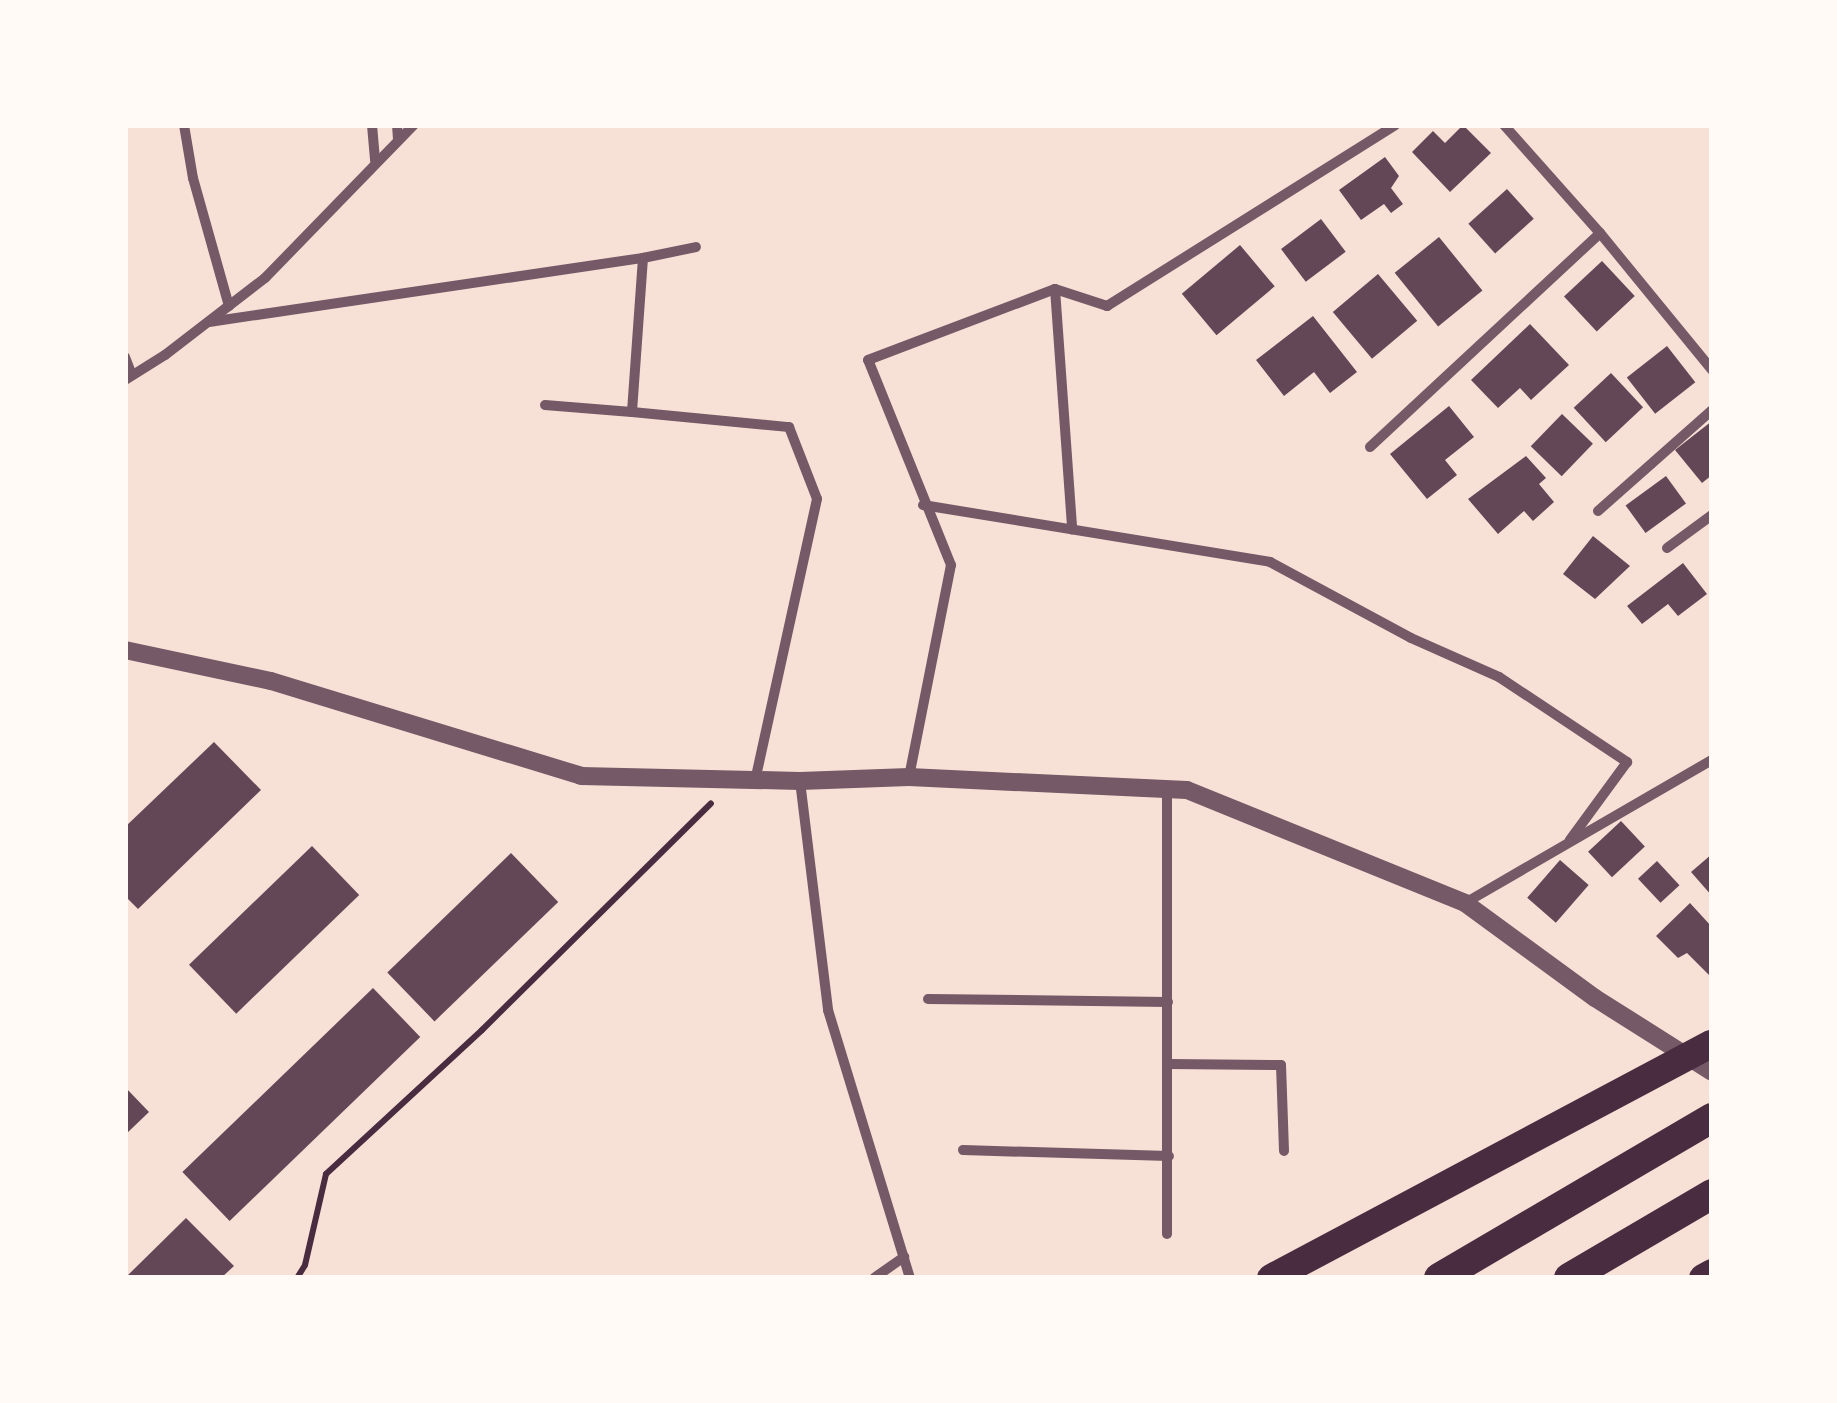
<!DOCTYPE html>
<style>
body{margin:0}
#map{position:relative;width:1837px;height:1403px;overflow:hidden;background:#f7e1d7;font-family:"PT Sans",sans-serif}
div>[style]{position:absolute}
.building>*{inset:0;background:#644757;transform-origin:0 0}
.path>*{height:6px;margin:-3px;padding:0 3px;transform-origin:3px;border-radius:3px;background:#4a2c40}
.minor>*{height:10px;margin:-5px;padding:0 5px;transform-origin:5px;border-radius:5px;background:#755966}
.tertiary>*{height:18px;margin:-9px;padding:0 9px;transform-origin:9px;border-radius:9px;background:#755966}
.trunk>*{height:28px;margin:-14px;padding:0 14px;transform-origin:14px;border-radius:14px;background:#4a2c40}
.motorway>*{height:30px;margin:-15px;padding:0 15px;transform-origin:15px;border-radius:15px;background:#4a2c40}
span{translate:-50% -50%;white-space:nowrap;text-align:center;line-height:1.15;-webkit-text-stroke:10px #fffaf5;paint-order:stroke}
.frame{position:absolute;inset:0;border:128px solid #fffaf5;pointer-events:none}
</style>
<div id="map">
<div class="building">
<div style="clip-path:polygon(1463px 125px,1491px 153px,1450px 192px,1412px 152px,1433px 131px,1445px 143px)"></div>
<div style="clip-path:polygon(1385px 157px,1399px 176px,1391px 188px,1403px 204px,1391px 213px,1384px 204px,1361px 220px,1339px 190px)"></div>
<div style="left:1507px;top:189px;width:40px;height:52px;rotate:48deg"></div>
<div style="left:1321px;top:219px;width:41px;height:50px;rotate:53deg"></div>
<div style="left:1439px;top:237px;width:69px;height:57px;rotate:51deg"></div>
<div style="left:1240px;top:245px;width:54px;height:76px;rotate:50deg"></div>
<div style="left:1602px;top:261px;width:48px;height:52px;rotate:47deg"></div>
<div style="left:1378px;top:274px;width:61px;height:59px;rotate:50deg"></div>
<div style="clip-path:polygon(1313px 316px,1357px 372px,1330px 393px,1314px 372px,1284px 396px,1256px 360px)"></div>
<div style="clip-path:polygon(1530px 324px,1569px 365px,1531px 400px,1520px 388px,1498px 408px,1471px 380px)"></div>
<div style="left:1667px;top:346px;width:46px;height:51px;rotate:52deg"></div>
<div style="left:1611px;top:373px;width:47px;height:51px;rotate:47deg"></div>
<div style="clip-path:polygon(1449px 406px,1474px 437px,1445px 460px,1457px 475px,1427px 499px,1390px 454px)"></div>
<div style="left:1562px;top:414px;width:43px;height:45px;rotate:44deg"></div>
<div style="clip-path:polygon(1712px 421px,1712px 475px,1702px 483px,1675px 450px)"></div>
<div style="clip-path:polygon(1526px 456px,1546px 478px,1539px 484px,1554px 502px,1533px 521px,1524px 511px,1498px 534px,1468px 499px)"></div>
<div style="left:1666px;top:476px;width:34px;height:50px;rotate:54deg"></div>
<div style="clip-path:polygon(1593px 536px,1630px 566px,1595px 599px,1563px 574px)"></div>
<div style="clip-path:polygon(1683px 563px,1707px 594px,1678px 616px,1668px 604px,1642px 624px,1627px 606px)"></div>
<div style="clip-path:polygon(214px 742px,261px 790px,138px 909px,125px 896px,125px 827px)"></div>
<div style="left:1621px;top:821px;width:35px;height:45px;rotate:47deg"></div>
<div style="left:312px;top:846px;width:68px;height:171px;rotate:46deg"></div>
<div style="left:511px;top:853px;width:68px;height:172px;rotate:46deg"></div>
<div style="clip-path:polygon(1712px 854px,1712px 896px,1691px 872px)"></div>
<div style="left:1560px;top:860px;width:38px;height:50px;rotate:41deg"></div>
<div style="left:1657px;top:861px;width:33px;height:26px;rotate:47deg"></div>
<div style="clip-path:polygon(1690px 903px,1712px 927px,1712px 978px,1687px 953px,1678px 958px,1656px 936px)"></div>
<div style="left:373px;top:988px;width:68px;height:265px;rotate:46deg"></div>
<div style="clip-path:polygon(125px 1087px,149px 1112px,125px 1135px)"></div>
<div style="clip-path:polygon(186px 1218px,234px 1266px,221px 1278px,125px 1278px)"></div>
</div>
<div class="path">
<div style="left:297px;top:1278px;width:15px;rotate:-58deg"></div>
<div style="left:305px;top:1265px;width:93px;rotate:-77deg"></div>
<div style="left:326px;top:1174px;width:212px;rotate:-42.7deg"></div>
<div style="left:482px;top:1030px;width:322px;rotate:-44.7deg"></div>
</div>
<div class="minor">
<div style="left:184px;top:125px;width:54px;rotate:80.4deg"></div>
<div style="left:193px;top:178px;width:133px;rotate:74.3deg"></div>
<div style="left:372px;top:125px;width:36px;rotate:85deg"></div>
<div style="left:397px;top:125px;width:15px;rotate:86deg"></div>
<div style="left:1504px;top:125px;width:144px;rotate:48.4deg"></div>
<div style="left:1600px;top:233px;width:177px;rotate:50.7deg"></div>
<div style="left:643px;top:258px;width:54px;rotate:-11.7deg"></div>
<div style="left:1055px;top:289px;width:241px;rotate:85.9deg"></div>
<div style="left:209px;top:322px;width:439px;rotate:-8.4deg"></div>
<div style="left:643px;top:258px;width:154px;rotate:94.1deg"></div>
<div style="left:632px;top:412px;width:158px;rotate:5.5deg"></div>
<div style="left:789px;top:427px;width:77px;rotate:68.7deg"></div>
<div style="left:817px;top:499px;width:288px;rotate:102.4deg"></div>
<div style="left:125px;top:357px;width:19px;rotate:69deg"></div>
<div style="left:125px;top:380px;width:47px;rotate:-32deg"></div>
<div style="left:165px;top:355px;width:126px;rotate:-37.6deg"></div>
<div style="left:265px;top:278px;width:214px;rotate:-45.8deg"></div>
<div style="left:545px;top:405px;width:87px;rotate:4.6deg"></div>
<div style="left:1370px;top:447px;width:314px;rotate:-42.9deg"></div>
<div style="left:923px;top:505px;width:352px;rotate:9.3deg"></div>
<div style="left:1270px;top:562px;width:160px;rotate:28.3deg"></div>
<div style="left:1411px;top:638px;width:96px;rotate:23.9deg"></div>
<div style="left:1499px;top:677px;width:154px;rotate:33.6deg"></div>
<div style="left:1627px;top:762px;width:97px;rotate:126.2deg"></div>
<div style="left:1598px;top:511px;width:152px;rotate:-41.5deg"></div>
<div style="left:1667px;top:548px;width:56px;rotate:-36.3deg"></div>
<div style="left:909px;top:777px;width:216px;rotate:-78.8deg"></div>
<div style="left:951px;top:565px;width:221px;rotate:-112deg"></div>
<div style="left:868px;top:360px;width:200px;rotate:-20.8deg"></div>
<div style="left:1055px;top:289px;width:55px;rotate:18.1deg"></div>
<div style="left:1107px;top:306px;width:340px;rotate:-32.1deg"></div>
<div style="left:800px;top:781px;width:231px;rotate:83deg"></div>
<div style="left:828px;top:1010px;width:280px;rotate:73deg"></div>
<div style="left:1167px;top:790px;width:444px;rotate:90deg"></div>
<div style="left:1465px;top:903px;width:285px;rotate:-30.1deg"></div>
<div style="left:928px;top:999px;width:240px;rotate:0.7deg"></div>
<div style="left:1169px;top:1064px;width:112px;rotate:0.5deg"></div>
<div style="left:1281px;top:1065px;width:86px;rotate:88deg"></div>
<div style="left:963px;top:1150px;width:206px;rotate:1.7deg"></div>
<div style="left:874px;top:1278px;width:37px;rotate:-35deg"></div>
</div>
<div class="tertiary">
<div style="left:125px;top:650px;width:149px;rotate:12deg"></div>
<div style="left:271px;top:681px;width:324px;rotate:17deg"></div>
<div style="left:581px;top:776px;width:219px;rotate:1.3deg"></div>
<div style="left:800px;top:781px;width:109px;rotate:-2.1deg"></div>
<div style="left:909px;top:777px;width:278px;rotate:2.7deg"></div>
<div style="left:1187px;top:790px;width:300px;rotate:22.1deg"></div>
<div style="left:1465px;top:903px;width:161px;rotate:36.2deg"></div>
<div style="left:1595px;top:998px;width:138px;rotate:32.3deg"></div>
</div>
<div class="trunk">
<div style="left:1271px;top:1278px;width:499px;rotate:-28deg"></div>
<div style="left:1703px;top:1278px;width:10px;rotate:-29deg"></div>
</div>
<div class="motorway">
<div style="left:1439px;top:1278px;width:316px;rotate:-30.4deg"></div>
<div style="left:1569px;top:1278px;width:166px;rotate:-30.4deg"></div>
</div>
<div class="frame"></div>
</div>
